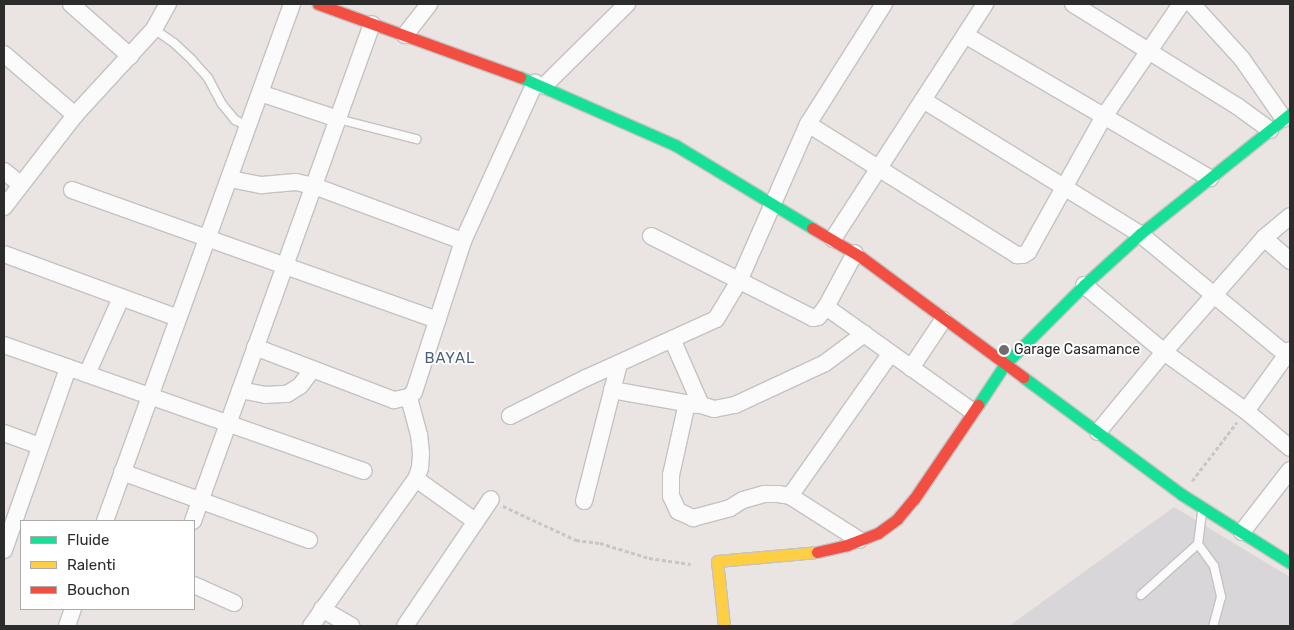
<!DOCTYPE html>
<style>
body{margin:0}
#map{position:relative;width:1294px;height:630px;overflow:hidden;background:#eae4e2;font-family:Rubik,sans-serif}
div>[style]{position:absolute}
.industrial>*{inset:0;background:#d9d6d9}
.path>*{height:2.5px;margin-top:-1.25px;transform-origin:0;background:repeating-linear-gradient(90deg,#c7c7c6 0 4px,transparent 0 6.5px)}
.roads{filter:drop-shadow(1px 0 #c4c2c3) drop-shadow(-1px 0 #c4c2c3) drop-shadow(0 1px #c4c2c3) drop-shadow(0 -1px #c4c2c3)}
.lane>*{height:8px;margin:-4px;padding:0 4px;transform-origin:4px;border-radius:4px;background:#fcfbfb}
.street>*{height:16px;margin:-8px;padding:0 8px;transform-origin:8px;border-radius:8px;background:#fcfbfb}
.fast>*{height:11px;margin:-5.5px;padding:0 5.5px;transform-origin:5.5px;border-radius:5.5px;background:#16e098}
.slow>*{height:11px;margin:-5.5px;padding:0 5.5px;transform-origin:5.5px;border-radius:5.5px;background:#ffcf43}
.jam>*{height:11px;margin:-5.5px;padding:0 5.5px;transform-origin:5.5px;border-radius:5.5px;background:#f24e42}
.dots>*{width:14px;height:14px;translate:-50% -50%;box-sizing:border-box;border:2px solid #fff;border-radius:50%}
span{translate:-50% -50%;white-space:nowrap;text-align:center;line-height:1.15;-webkit-text-stroke:4px #fff;paint-order:stroke}
.poi-label{font-size:14px;color:#2c2c2c}
.left{translate:0 -50%;text-align:left}
.neighbourhood-label{font-size:15px;color:#4d5f7c;letter-spacing:1px}
.frame{position:absolute;inset:0;border:5px solid #2c2c2c;pointer-events:none}
.legend{position:absolute;left:20px;top:520px;width:175px;height:90px;box-sizing:border-box;background:#fff;border:1px solid #ababab;margin:0;padding:6px 9px;list-style:none;font-size:15px;color:#2c2c2c}
.legend li{display:flex;align-items:center;gap:10px;height:25px}
.legend b{width:25px;border:1px solid #ababab}
</style>
<div id="map">
<div class="industrial">
<div style="clip-path:polygon(1174px 507px,1290px 577px,1290px 626px,1009px 626px)"></div>
</div>
<div class="path">
<div style="left:1192px;top:481px;width:74px;rotate:-52.7deg"></div>
<div style="left:503px;top:506px;width:81px;rotate:25deg"></div>
<div style="left:576px;top:540px;width:24px;rotate:7deg"></div>
<div style="left:600px;top:543px;width:51px;rotate:17deg"></div>
<div style="left:649px;top:558px;width:42px;rotate:8.1deg"></div>
</div>
<div class="roads">
<div class="lane">
<div style="left:154px;top:29px;width:24px;rotate:35deg"></div>
<div style="left:174px;top:43px;width:25px;rotate:43deg"></div>
<div style="left:192px;top:60px;width:24px;rotate:48deg"></div>
<div style="left:208px;top:78px;width:30px;rotate:62deg"></div>
<div style="left:222px;top:104px;width:21px;rotate:51deg"></div>
<div style="left:235px;top:120px;width:14px;rotate:25deg"></div>
<div style="left:338px;top:119px;width:81px;rotate:14.4deg"></div>
<div style="left:1202px;top:512px;width:32px;rotate:97deg"></div>
<div style="left:1198px;top:544px;width:27px;rotate:54deg"></div>
<div style="left:1214px;top:566px;width:32px;rotate:77deg"></div>
<div style="left:1221px;top:597px;width:30px;rotate:105deg"></div>
<div style="left:1141px;top:595px;width:76px;rotate:-41.8deg"></div>
</div>
<div class="street">
<div style="left:71px;top:4px;width:79px;rotate:41.4deg"></div>
<div style="left:1073px;top:4px;width:193px;rotate:31.9deg"></div>
<div style="left:1237px;top:106px;width:41px;rotate:36deg"></div>
<div style="left:1192px;top:4px;width:74px;rotate:47.7deg"></div>
<div style="left:1242px;top:59px;width:73px;rotate:55deg"></div>
<div style="left:405px;top:35px;width:39px;rotate:-52deg"></div>
<div style="left:965px;top:35px;width:284px;rotate:30.3deg"></div>
<div style="left:4px;top:54px;width:94px;rotate:40.7deg"></div>
<div style="left:544px;top:86px;width:117px;rotate:-44.7deg"></div>
<div style="left:260px;top:93px;width:82px;rotate:18.4deg"></div>
<div style="left:923px;top:100px;width:255px;rotate:31.7deg"></div>
<div style="left:1140px;top:234px;width:190px;rotate:39.5deg"></div>
<div style="left:808px;top:124px;width:247px;rotate:32.1deg"></div>
<div style="left:1017px;top:255px;width:6px"></div>
<div style="left:1023px;top:255px;width:6px;rotate:-31deg"></div>
<div style="left:1028px;top:252px;width:154px;rotate:-60.8deg"></div>
<div style="left:1103px;top:118px;width:138px;rotate:-55.6deg"></div>
<div style="left:4px;top:171px;width:21px;rotate:39deg"></div>
<div style="left:230px;top:179px;width:33px;rotate:11deg"></div>
<div style="left:262px;top:185px;width:34px;rotate:-5deg"></div>
<div style="left:296px;top:182px;width:18px;rotate:13deg"></div>
<div style="left:314px;top:186px;width:159px;rotate:20.3deg"></div>
<div style="left:72px;top:190px;width:388px;rotate:19.6deg"></div>
<div style="left:4px;top:207px;width:116px;rotate:-52.3deg"></div>
<div style="left:75px;top:115px;width:117px;rotate:-47.4deg"></div>
<div style="left:154px;top:29px;width:29px;rotate:-61deg"></div>
<div style="left:651px;top:236px;width:182px;rotate:26.8deg"></div>
<div style="left:813px;top:318px;width:5px;rotate:-11deg"></div>
<div style="left:818px;top:317px;width:13px;rotate:-51deg"></div>
<div style="left:826px;top:307px;width:61px;rotate:-61.8deg"></div>
<div style="left:1264px;top:238px;width:35px;rotate:41deg"></div>
<div style="left:833px;top:239px;width:280px;rotate:-57.1deg"></div>
<div style="left:4px;top:254px;width:185px;rotate:20.2deg"></div>
<div style="left:1084px;top:285px;width:104px;rotate:39.9deg"></div>
<div style="left:1164px;top:352px;width:101px;rotate:35.7deg"></div>
<div style="left:1246px;top:411px;width:57px;rotate:40.1deg"></div>
<div style="left:826px;top:307px;width:179px;rotate:35.5deg"></div>
<div style="left:672px;top:339px;width:72px;rotate:66.3deg"></div>
<div style="left:701px;top:405px;width:14px;rotate:17deg"></div>
<div style="left:714px;top:409px;width:21px;rotate:-11deg"></div>
<div style="left:735px;top:405px;width:99px;rotate:-25deg"></div>
<div style="left:825px;top:363px;width:49px;rotate:-36.6deg"></div>
<div style="left:4px;top:345px;width:381px;rotate:19.3deg"></div>
<div style="left:255px;top:347px;width:149px;rotate:20.9deg"></div>
<div style="left:394px;top:400px;width:15px;rotate:-11deg"></div>
<div style="left:911px;top:368px;width:58px;rotate:-56.3deg"></div>
<div style="left:87px;top:374px;width:83px;rotate:-65.9deg"></div>
<div style="left:240px;top:390px;width:25px;rotate:11deg"></div>
<div style="left:265px;top:395px;width:22px;rotate:-3deg"></div>
<div style="left:287px;top:394px;width:15px;rotate:-32deg"></div>
<div style="left:300px;top:386px;width:21px;rotate:-53deg"></div>
<div style="left:612px;top:390px;width:85px;rotate:10.1deg"></div>
<div style="left:687px;top:403px;width:74px;rotate:102.5deg"></div>
<div style="left:671px;top:475px;width:21px;rotate:90deg"></div>
<div style="left:671px;top:496px;width:17px;rotate:65deg"></div>
<div style="left:678px;top:511px;width:17px;rotate:25deg"></div>
<div style="left:693px;top:518px;width:38px;rotate:-15deg"></div>
<div style="left:730px;top:508px;width:15px;rotate:-32deg"></div>
<div style="left:743px;top:500px;width:22px;rotate:-16deg"></div>
<div style="left:764px;top:494px;width:14px"></div>
<div style="left:778px;top:494px;width:12px;rotate:9deg"></div>
<div style="left:790px;top:496px;width:82px;rotate:32.5deg"></div>
<div style="left:1246px;top:411px;width:75px;rotate:-54.2deg"></div>
<div style="left:510px;top:416px;width:85px;rotate:-26.6deg"></div>
<div style="left:586px;top:378px;width:143px;rotate:-24.4deg"></div>
<div style="left:716px;top:319px;width:44px;rotate:-58.8deg"></div>
<div style="left:739px;top:281px;width:171px;rotate:-66.3deg"></div>
<div style="left:808px;top:124px;width:142px;rotate:-57.7deg"></div>
<div style="left:1098px;top:432px;width:104px;rotate:-50.5deg"></div>
<div style="left:1164px;top:352px;width:152px;rotate:-48.7deg"></div>
<div style="left:1264px;top:238px;width:34px;rotate:-40deg"></div>
<div style="left:4px;top:433px;width:38px;rotate:20deg"></div>
<div style="left:122px;top:472px;width:199px;rotate:20deg"></div>
<div style="left:416px;top:479px;width:72px;rotate:35.4deg"></div>
<div style="left:790px;top:496px;width:174px;rotate:-54.8deg"></div>
<div style="left:584px;top:501px;width:141px;rotate:-75.7deg"></div>
<div style="left:105px;top:521px;width:550px;rotate:-70.11deg"></div>
<div style="left:193px;top:521px;width:528px;rotate:-70.19deg"></div>
<div style="left:1242px;top:532px;width:78px;rotate:-52.3deg"></div>
<div style="left:4px;top:550px;width:193px;rotate:-70.6deg"></div>
<div style="left:194px;top:585px;width:44px;rotate:24.2deg"></div>
<div style="left:322px;top:609px;width:34px;rotate:30deg"></div>
<div style="left:67px;top:626px;width:18px;rotate:-71deg"></div>
<div style="left:311px;top:626px;width:181px;rotate:-54.5deg"></div>
<div style="left:416px;top:479px;width:12px;rotate:-70deg"></div>
<div style="left:420px;top:468px;width:15px;rotate:-86deg"></div>
<div style="left:421px;top:453px;width:18px;rotate:-96deg"></div>
<div style="left:419px;top:435px;width:39px;rotate:-105deg"></div>
<div style="left:409px;top:397px;width:7px;rotate:-45deg"></div>
<div style="left:414px;top:392px;width:159px;rotate:-72deg"></div>
<div style="left:463px;top:241px;width:174px;rotate:-65.5deg"></div>
<div style="left:405px;top:626px;width:153px;rotate:-55.9deg"></div>
</div>
<div class="fast">
<div style="left:520px;top:77px;width:169px;rotate:23.7deg"></div>
<div style="left:675px;top:145px;width:160px;rotate:31.2deg"></div>
<div style="left:1023px;top:377px;width:197px;rotate:36.5deg"></div>
<div style="left:1181px;top:494px;width:129px;rotate:32.3deg"></div>
<div style="left:978px;top:405px;width:49px;rotate:-56.6deg"></div>
<div style="left:1005px;top:364px;width:112px;rotate:-45deg"></div>
<div style="left:1084px;top:285px;width:76px;rotate:-42.3deg"></div>
<div style="left:1140px;top:234px;width:192px;rotate:-38.7deg"></div>
</div>
<div class="slow">
<div style="left:724px;top:626px;width:65px;rotate:-96.1deg"></div>
<div style="left:717px;top:561px;width:100px;rotate:-5.1deg"></div>
</div>
<div class="jam">
<div style="left:318px;top:4px;width:215px;rotate:19.9deg"></div>
<div style="left:812px;top:228px;width:57px;rotate:30.6deg"></div>
<div style="left:861px;top:257px;width:202px;rotate:36.5deg"></div>
<div style="left:817px;top:552px;width:31px;rotate:-13deg"></div>
<div style="left:847px;top:545px;width:33px;rotate:-21deg"></div>
<div style="left:878px;top:533px;width:24px;rotate:-36deg"></div>
<div style="left:897px;top:519px;width:26px;rotate:-50deg"></div>
<div style="left:914px;top:499px;width:114px;rotate:-55.8deg"></div>
</div>
</div>
<div class="dots">
<div style="left:1004px;top:350px;background:#6e6c6c"></div>
</div>
<div class="poi-label">
<span class="left" style="left:1014px;top:350px">Garage Casamance</span>
</div>
<div class="neighbourhood-label">
<span style="left:450px;top:359px">BAYAL</span>
</div>
<div class="frame"></div>
<ul class="legend">
<li><b style="height:6px;background:#16e098"></b>Fluide</li>
<li><b style="height:6px;background:#ffcf43"></b>Ralenti</li>
<li><b style="height:6px;background:#f24e42"></b>Bouchon</li>
</ul>
</div>
